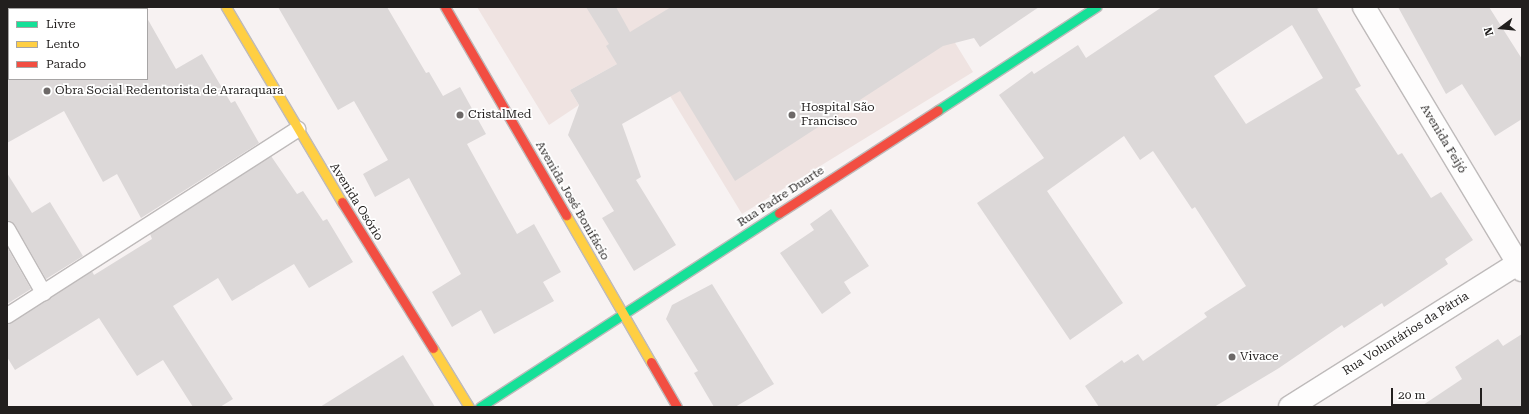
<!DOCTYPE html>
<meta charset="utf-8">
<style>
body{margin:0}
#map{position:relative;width:1529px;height:414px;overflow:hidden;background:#f7f2f2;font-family:"Roboto Serif",serif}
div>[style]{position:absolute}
.built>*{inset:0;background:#efe3e1}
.building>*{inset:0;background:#dcd8d8}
.roads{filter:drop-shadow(1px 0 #bebaba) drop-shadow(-1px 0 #bebaba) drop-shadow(0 1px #bebaba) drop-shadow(0 -1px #bebaba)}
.lane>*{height:15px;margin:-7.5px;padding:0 7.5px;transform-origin:7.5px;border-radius:7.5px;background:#fefdfd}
.street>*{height:22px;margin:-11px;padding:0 11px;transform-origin:11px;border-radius:11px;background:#fefdfd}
.fast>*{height:9px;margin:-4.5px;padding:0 4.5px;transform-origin:4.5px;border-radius:4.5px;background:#16e098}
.slow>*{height:9px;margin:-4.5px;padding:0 4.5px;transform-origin:4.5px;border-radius:4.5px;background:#ffcf43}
.jam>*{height:9px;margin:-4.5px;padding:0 4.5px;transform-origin:4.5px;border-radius:4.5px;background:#f24e42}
.dots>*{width:11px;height:11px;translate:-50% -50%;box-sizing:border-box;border:2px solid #fff;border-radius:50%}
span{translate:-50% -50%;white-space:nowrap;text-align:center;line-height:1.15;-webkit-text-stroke:3.5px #fff;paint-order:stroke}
.poi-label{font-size:12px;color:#221f1e}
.left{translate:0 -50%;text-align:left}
.street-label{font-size:12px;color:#221f1e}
.frame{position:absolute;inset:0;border:8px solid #221f1e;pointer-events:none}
.legend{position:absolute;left:8px;top:8px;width:140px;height:72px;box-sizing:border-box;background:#fff;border:1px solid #a7a5a5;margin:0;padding:5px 7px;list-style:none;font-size:12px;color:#221f1e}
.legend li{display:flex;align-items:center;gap:8px;height:20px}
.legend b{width:20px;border:1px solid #a7a5a5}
.north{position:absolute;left:1481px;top:8px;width:40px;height:40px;-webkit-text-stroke:3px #fff;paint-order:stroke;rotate:254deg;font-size:11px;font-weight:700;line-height:16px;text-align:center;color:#221f1e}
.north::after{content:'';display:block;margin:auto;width:14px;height:18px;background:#221f1e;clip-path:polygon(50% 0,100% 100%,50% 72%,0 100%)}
.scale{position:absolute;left:1391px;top:388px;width:91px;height:18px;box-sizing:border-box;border:2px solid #221f1e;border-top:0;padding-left:5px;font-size:12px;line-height:14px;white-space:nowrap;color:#221f1e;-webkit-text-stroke:3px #fff;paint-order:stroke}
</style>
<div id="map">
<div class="built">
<div style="clip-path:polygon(477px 7px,933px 7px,973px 72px,742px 214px,647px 58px,622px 72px,617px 64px,570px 90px,579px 105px,549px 125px)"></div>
</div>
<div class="building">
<div style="clip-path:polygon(278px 7px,387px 7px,426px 73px,429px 72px,443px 96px,460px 87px,486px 134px,467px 144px,517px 234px,534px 224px,561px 272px,543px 282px,554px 301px,494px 334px,481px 310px,452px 327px,432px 292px,461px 274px,409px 178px,375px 197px,363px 174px,388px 160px,354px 101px,338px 110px)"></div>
<div style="clip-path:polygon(586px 7px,616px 7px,630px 32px,671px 7px,1039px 7px,980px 47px,974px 38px,943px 46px,735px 181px,680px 91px,622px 124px,641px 177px,636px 180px,676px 245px,634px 271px,602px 218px,614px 211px,568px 135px,579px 105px,570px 90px,617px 64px,606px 46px,609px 44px)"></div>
<div style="clip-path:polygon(evenodd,1162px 7px,1321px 7px,1317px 9px,1361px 86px,1355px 89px,1398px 155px,1402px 153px,1431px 198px,1441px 192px,1473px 240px,1445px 259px,1448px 264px,1384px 307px,1382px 303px,1344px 328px,1342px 325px,1279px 368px,1214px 407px,1099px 407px,1085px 386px,1122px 360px,1124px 363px,1138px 354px,1143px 361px,1207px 317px,1204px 313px,1246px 286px,1195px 207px,1192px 209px,1153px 151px,1140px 160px,1124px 136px,1047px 191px,1123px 303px,1070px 340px,977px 203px,1044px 158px,999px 95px,1032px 71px,1034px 74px,1078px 45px,1086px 58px,1162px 7px,1292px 25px,1323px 78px,1246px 124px,1214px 76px,1292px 25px)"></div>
<div style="clip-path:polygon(1398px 7px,1489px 7px,1522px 59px,1522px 119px,1495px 136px,1462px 84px,1446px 94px)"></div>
<div style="clip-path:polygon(147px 18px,176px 69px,202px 54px,231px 103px,235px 101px,259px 143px,141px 218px,117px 174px,103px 182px,64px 111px,7px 143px,7px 79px,147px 79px)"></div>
<div style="clip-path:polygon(271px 156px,297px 194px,303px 191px,323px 221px,327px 219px,353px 262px,309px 288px,294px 264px,232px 301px,218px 278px,173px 306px,233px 399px,220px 407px,193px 407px,163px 360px,137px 376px,99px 318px,15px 370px,7px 357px,7px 324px,92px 271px,94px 275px,152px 239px,150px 234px)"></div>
<div style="clip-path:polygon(7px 173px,32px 213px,50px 202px,83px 256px,46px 279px,15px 225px,7px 220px)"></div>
<div style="clip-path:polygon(831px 209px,869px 266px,844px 282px,851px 293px,822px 314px,780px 253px,814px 230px,810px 224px)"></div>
<div style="clip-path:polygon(7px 247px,31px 289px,7px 304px)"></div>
<div style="clip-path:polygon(712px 284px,774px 384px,735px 407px,714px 407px,694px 373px,698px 371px,666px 319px,672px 305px)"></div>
<div style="clip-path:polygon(1522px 334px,1522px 407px,1420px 407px,1462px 379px,1455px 367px,1498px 339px,1503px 346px)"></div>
<div style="clip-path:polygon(403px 355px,435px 407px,320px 407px)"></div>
</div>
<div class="roads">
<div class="lane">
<div style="left:7px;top:229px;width:73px;rotate:60.3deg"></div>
<div style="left:7px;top:315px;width:345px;rotate:-32.7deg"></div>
</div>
<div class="street">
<div style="left:1364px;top:7px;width:307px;rotate:59deg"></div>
<div style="left:1290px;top:407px;width:274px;rotate:-32.2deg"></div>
</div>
<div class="fast">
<div style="left:938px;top:110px;width:189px;rotate:-33.1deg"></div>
<div style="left:480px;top:407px;width:356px;rotate:-33deg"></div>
</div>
<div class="slow">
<div style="left:226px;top:7px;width:227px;rotate:59.3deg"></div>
<div style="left:566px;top:215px;width:170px;rotate:60deg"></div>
<div style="left:433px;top:348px;width:69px;rotate:58.6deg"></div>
</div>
<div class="jam">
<div style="left:445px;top:7px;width:241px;rotate:59.8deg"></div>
<div style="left:342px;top:202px;width:172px;rotate:58.1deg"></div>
<div style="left:779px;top:213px;width:189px;rotate:-32.9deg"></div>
<div style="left:651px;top:362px;width:52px;rotate:60deg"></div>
</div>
</div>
<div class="dots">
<div style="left:47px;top:91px;background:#6d6968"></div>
<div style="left:460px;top:115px;background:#6d6968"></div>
<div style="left:792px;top:115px;background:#6d6968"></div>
<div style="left:1232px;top:357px;background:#6d6968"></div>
</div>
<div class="poi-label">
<span class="left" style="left:55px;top:91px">Obra Social Redentorista de Araraquara</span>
<span class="left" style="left:801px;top:115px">Hospital São<br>Francisco</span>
<span class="left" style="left:468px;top:115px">CristalMed</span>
<span class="left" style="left:1240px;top:357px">Vivace</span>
</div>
<div class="street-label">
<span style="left:1443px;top:139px;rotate:59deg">Avenida Feijó</span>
<span style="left:781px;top:197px;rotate:-33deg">Rua Padre Duarte</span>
<span style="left:572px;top:201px;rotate:60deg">Avenida José Bonifácio</span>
<span style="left:356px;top:202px;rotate:58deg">Avenida Osório</span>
<span style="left:1406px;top:334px;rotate:-32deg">Rua Voluntários da Pátria</span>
</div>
<div class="frame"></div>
<ul class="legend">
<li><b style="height:5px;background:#16e098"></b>Livre</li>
<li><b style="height:5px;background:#ffcf43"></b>Lento</li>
<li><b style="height:5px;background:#f24e42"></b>Parado</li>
</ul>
<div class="north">N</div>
<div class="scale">20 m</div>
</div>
